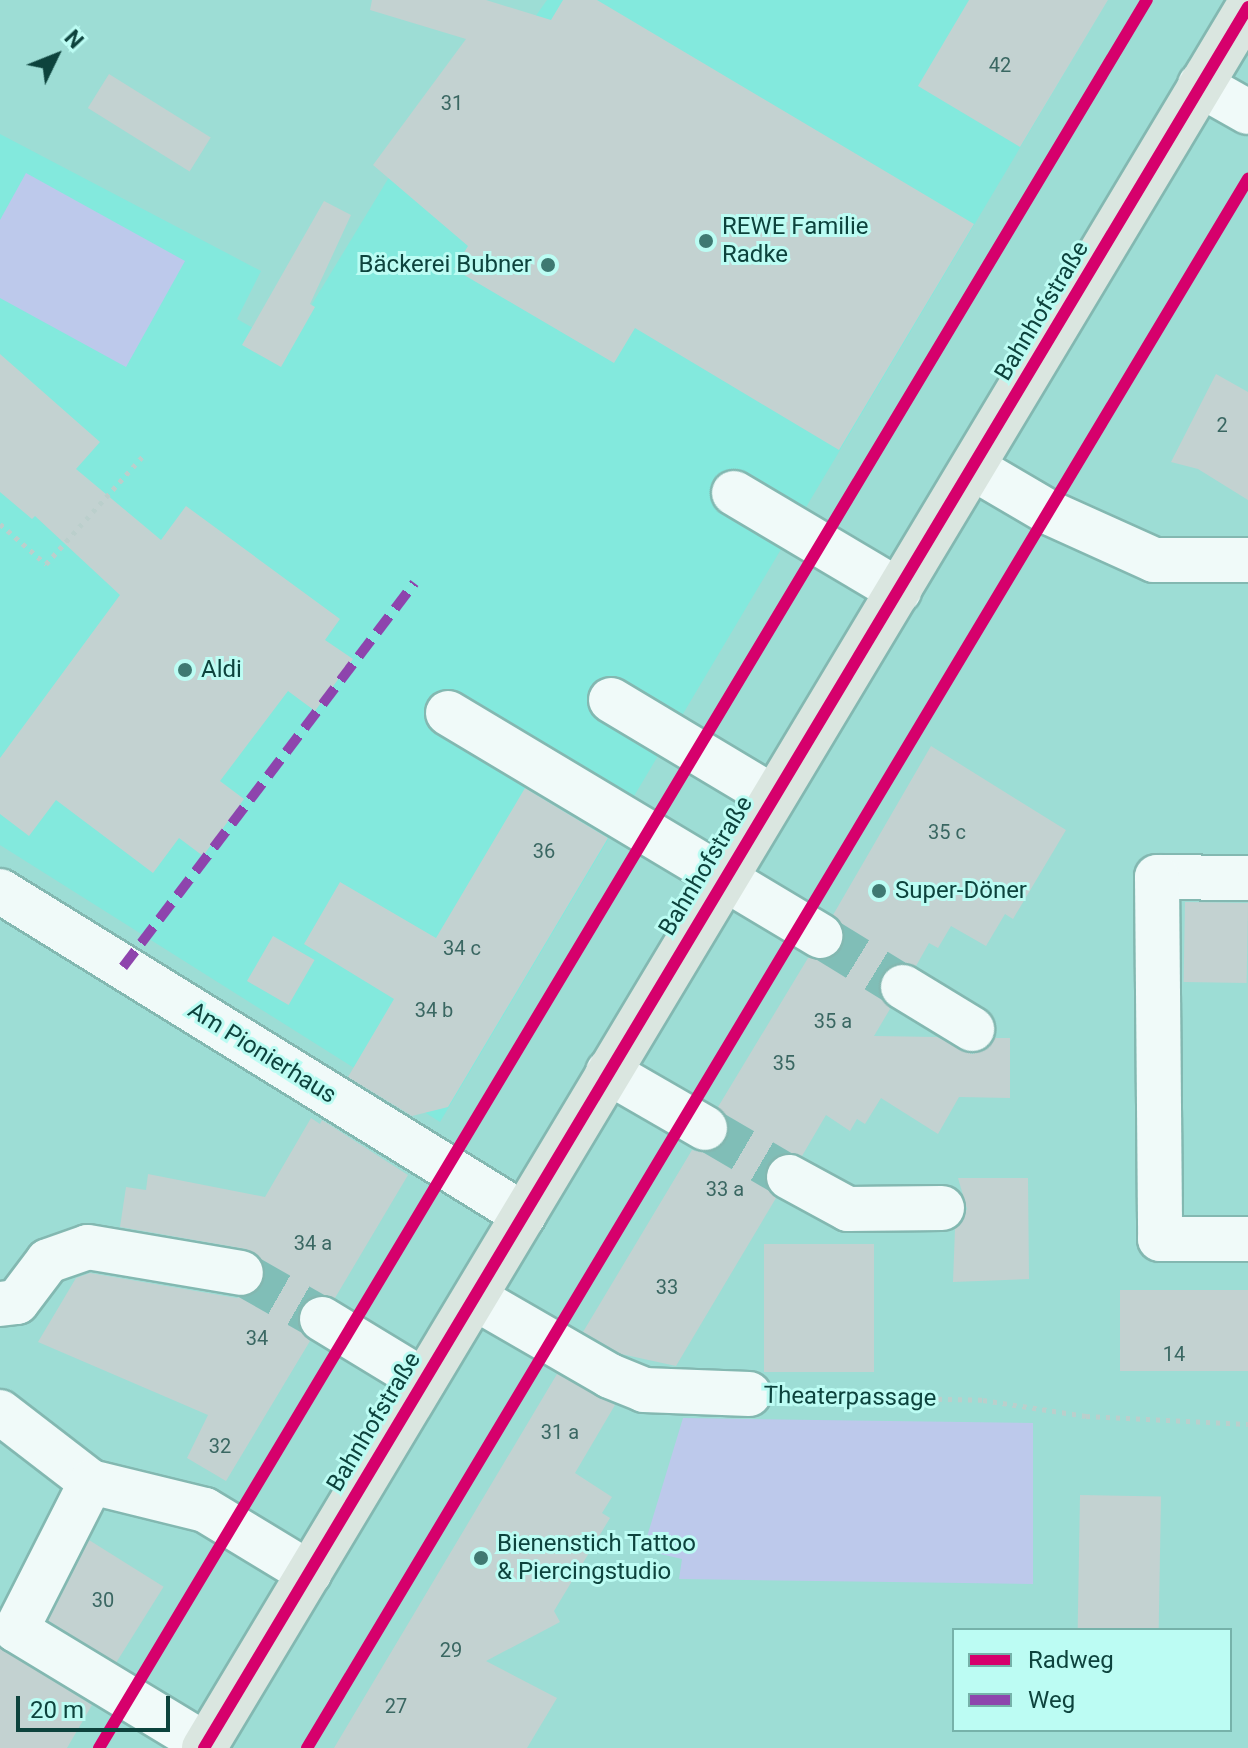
<!DOCTYPE html>
<meta charset="utf-8">
<style>
body{margin:0}
#map{position:relative;width:1248px;height:1748px;overflow:hidden;background:#9dddd5;font-family:Roboto,sans-serif}
div>[style]{position:absolute}
.built>*{inset:0;background:#83e9dd}
.green>*{inset:0;background:#bdc9eb}
.building>*{inset:0;background:#c3d2d1;transform-origin:0 0}
.minor-tunnel>*{height:44px;margin-top:-22px;transform-origin:0;background:repeating-linear-gradient(90deg,#80beb7 0 44px,transparent 0 66px)}
.path>*{height:5px;margin-top:-2.5px;transform-origin:0;background:repeating-linear-gradient(90deg,#bbcfcc 0 4px,transparent 0 10px)}
.roads{filter:drop-shadow(2px 0 #83b8b1) drop-shadow(-2px 0 #83b8b1) drop-shadow(0 2px #83b8b1) drop-shadow(0 -2px #83b8b1)}
.minor>*{height:44px;margin:-22px;padding:0 22px;transform-origin:22px;border-radius:22px;background:#f0faf9}
.major>*{height:44px;margin:-22px;padding:0 22px;transform-origin:22px;border-radius:22px;background:#dae6e0}
.quiet>*{height:10px;margin-top:-5px;transform-origin:0;background:repeating-linear-gradient(90deg,#8e44ad 0 20px,transparent 0 30px)}
.cycleway>*{height:12px;margin:-6px;padding:0 6px;transform-origin:6px;border-radius:6px;background:#d6006c}
.dots>*{width:22px;height:22px;translate:-50% -50%;box-sizing:border-box;border:4px solid #bcfcf3;border-radius:50%}
span{translate:-50% -50%;white-space:nowrap;text-align:center;line-height:1.15;-webkit-text-stroke:6px #bcfcf3;paint-order:stroke}
.number-label{font-size:20px;color:#3a6762}
.number-label span{-webkit-text-stroke-width:0}
.poi-label{font-size:24px;color:#0d433d}
.left{translate:0 -50%;text-align:left}
.right{translate:-100% -50%;text-align:right}
.street-label{font-size:24px;color:#0d433d}
.legend{position:absolute;left:952px;top:1628px;width:280px;height:104px;box-sizing:border-box;background:#bcfcf3;border:2px solid #76b2aa;margin:0;padding:10px 14px;list-style:none;font-size:24px;color:#0d433d}
.legend li{display:flex;align-items:center;gap:16px;height:40px}
.legend b{width:40px;border:2px solid #76b2aa}
.north{position:absolute;left:16px;top:16px;width:80px;height:80px;-webkit-text-stroke:6px #bcfcf3;paint-order:stroke;rotate:47deg;font-size:22px;font-weight:700;line-height:32px;text-align:center;color:#0d433d}
.north::after{content:'';display:block;margin:auto;width:28px;height:36px;background:#0d433d;clip-path:polygon(50% 0,100% 100%,50% 72%,0 100%)}
.scale{position:absolute;left:16px;top:1696px;width:154px;height:36px;box-sizing:border-box;border:4px solid #0d433d;border-top:0;padding-left:10px;font-size:24px;line-height:28px;white-space:nowrap;color:#0d433d;-webkit-text-stroke:6px #bcfcf3;paint-order:stroke}
</style>
<div id="map">
<div class="built">
<div style="clip-path:polygon(547px 0,1108px 0,440px 1122px,0 845px,0 134px,261px 271px,237px 319px,286px 347px,394px 169px,417px 184px)"></div>
</div>
<div class="green">
<div style="clip-path:polygon(26px 173px,185px 261px,126px 367px,0 298px,0 220px)"></div>
<div style="clip-path:polygon(683px 1418px,1033px 1423px,1033px 1584px,679px 1579px,682px 1559px,643px 1550px)"></div>
</div>
<div class="building">
<div style="clip-path:polygon(372px 0,486px 0,551px 20px,563px 0,597px 0,974px 224px,839px 450px,635px 328px,614px 363px,454px 269px,468px 246px,373px 165px,466px 39px,370px 10px)"></div>
<div style="clip-path:polygon(969px 0,1108px 0,1020px 147px,918px 86px)"></div>
<div style="left:109px;top:74px;width:120px;height:40px;rotate:32deg"></div>
<div style="clip-path:polygon(324px 201px,351px 215px,310px 304px,315px 307px,281px 367px,242px 345px)"></div>
<div style="clip-path:polygon(0 354px,100px 442px,76px 469px,161px 540px,186px 506px,340px 619px,325px 640px,353px 659px,315px 711px,288px 691px,220px 781px,244px 799px,203px 856px,179px 838px,153px 873px,56px 800px,29px 836px,0 814px,0 758px,120px 595px,35px 516px,32px 519px,0 492px)"></div>
<div style="clip-path:polygon(1216px 374px,1248px 392px,1248px 500px,1198px 469px,1171px 462px)"></div>
<div style="clip-path:polygon(931px 746px,1066px 830px,1013px 919px,1005px 914px,986px 946px,951px 926px,938px 948px,929px 943px,916px 966px,903px 962px,882px 973px,878px 987px,890px 1009px,874px 1036px,937px 1037px,972px 1054px,985px 1050px,995px 1038px,1010px 1038px,1010px 1098px,959px 1097px,938px 1134px,881px 1098px,865px 1124px,857px 1119px,850px 1131px,826px 1115px,802px 1156px,788px 1152px,767px 1164px,764px 1178px,776px 1198px,676px 1366px,621px 1354px,583px 1332px,692px 1150px,706px 1153px,726px 1141px,730px 1127px,718px 1107px,808px 958px,831px 958px,842px 948px,842px 925px,833px 915px)"></div>
<div style="clip-path:polygon(525px 788px,608px 838px,448px 1107px,412px 1116px,348px 1077px,394px 999px,304px 944px,340px 882px,436px 938px)"></div>
<div style="left:1185px;top:902px;width:63px;height:80px;rotate:1deg"></div>
<div style="left:273px;top:936px;width:48px;height:52px;rotate:30deg"></div>
<div style="clip-path:polygon(311px 1118px,320px 1124px,322px 1120px,408px 1175px,335px 1298px,311px 1297px,300px 1307px,300px 1330px,310px 1341px,226px 1481px,187px 1458px,208px 1415px,38px 1342px,76px 1278px,90px 1273px,237px 1298px,260px 1289px,265px 1265px,246px 1249px,120px 1227px,126px 1187px,146px 1190px,148px 1174px,265px 1197px)"></div>
<div style="clip-path:polygon(958px 1178px,1028px 1178px,1029px 1279px,953px 1282px,955px 1229px,967px 1209px)"></div>
<div style="left:764px;top:1244px;width:110px;height:128px"></div>
<div style="left:1120px;top:1290px;width:128px;height:81px"></div>
<div style="clip-path:polygon(557px 1374px,615px 1405px,575px 1473px,612px 1497px,602px 1513px,610px 1518px,554px 1611px,560px 1622px,486px 1661px,557px 1698px,527px 1748px,334px 1748px)"></div>
<div style="left:1080px;top:1495px;width:81px;height:135px;rotate:1deg"></div>
<div style="left:89px;top:1540px;width:88px;height:90px;rotate:32deg"></div>
<div style="clip-path:polygon(0 1648px,92px 1705px,67px 1748px,0 1748px)"></div>
</div>
<div class="minor-tunnel">
<div style="left:820px;top:936px;width:97px;rotate:31.6deg"></div>
<div style="left:705px;top:1128px;width:97px;rotate:30.3deg"></div>
<div style="left:241px;top:1273px;width:93px;rotate:29.6deg"></div>
</div>
<div class="path">
<div style="left:0;top:524px;width:61px;rotate:41deg"></div>
<div style="left:46px;top:564px;width:145px;rotate:-48.1deg"></div>
<div style="left:798px;top:1396px;width:185px;rotate:1.2deg"></div>
<div style="left:983px;top:1400px;width:104px;rotate:8.8deg"></div>
<div style="left:1086px;top:1416px;width:162px;rotate:2.8deg"></div>
</div>
<div class="roads">
<div class="minor">
<div style="left:1200px;top:85px;width:55px;rotate:29.4deg"></div>
<div style="left:975px;top:469px;width:87px;rotate:30.4deg"></div>
<div style="left:1050px;top:513px;width:114px;rotate:24.3deg"></div>
<div style="left:1154px;top:560px;width:94px"></div>
<div style="left:734px;top:493px;width:192px;rotate:30.7deg"></div>
<div style="left:611px;top:700px;width:189px;rotate:30.9deg"></div>
<div style="left:448px;top:713px;width:434px;rotate:30.9deg"></div>
<div style="left:1248px;top:878px;width:91px;rotate:-179.4deg"></div>
<div style="left:1157px;top:877px;width:362px;rotate:89.5deg"></div>
<div style="left:1160px;top:1239px;width:88px"></div>
<div style="left:0;top:891px;width:616px;rotate:31.73deg"></div>
<div style="left:903px;top:987px;width:81px;rotate:31.3deg"></div>
<div style="left:608px;top:1072px;width:112px;rotate:30deg"></div>
<div style="left:789px;top:1177px;width:67px;rotate:28.5deg"></div>
<div style="left:848px;top:1209px;width:94px;rotate:-0.6deg"></div>
<div style="left:475px;top:1298px;width:156px;rotate:30deg"></div>
<div style="left:610px;top:1376px;width:37px;rotate:22deg"></div>
<div style="left:644px;top:1390px;width:105px;rotate:2.2deg"></div>
<div style="left:0;top:1304px;width:17px;rotate:-7deg"></div>
<div style="left:17px;top:1302px;width:51px;rotate:-52.9deg"></div>
<div style="left:48px;top:1261px;width:42px;rotate:-19.3deg"></div>
<div style="left:88px;top:1247px;width:155px;rotate:9.6deg"></div>
<div style="left:322px;top:1319px;width:119px;rotate:31.3deg"></div>
<div style="left:0;top:1412px;width:115px;rotate:37.6deg"></div>
<div style="left:206px;top:1745px;width:222px;rotate:-148.8deg"></div>
<div style="left:16px;top:1630px;width:166px;rotate:-63.1deg"></div>
<div style="left:91px;top:1482px;width:117px;rotate:13.8deg"></div>
<div style="left:205px;top:1510px;width:122px;rotate:31.2deg"></div>
</div>
<div class="major">
<div style="left:204px;top:1748px;width:2030px;rotate:-59.05deg"></div>
</div>
</div>
<div class="quiet">
<div style="left:123px;top:967px;width:482px;rotate:-52.8deg"></div>
</div>
<div class="cycleway">
<div style="left:99px;top:1748px;width:2038px;rotate:-59.06deg"></div>
<div style="left:204px;top:1748px;width:2030px;rotate:-59.05deg"></div>
<div style="left:307px;top:1748px;width:1830px;rotate:-59.05deg"></div>
</div>
<div class="dots">
<div style="left:706px;top:241px;background:#3f7972"></div>
<div style="left:548px;top:265px;background:#3f7972"></div>
<div style="left:185px;top:670px;background:#3f7972"></div>
<div style="left:879px;top:891px;background:#3f7972"></div>
<div style="left:481px;top:1558px;background:#3f7972"></div>
</div>
<div class="number-label">
<span style="left:1000px;top:65px">42</span>
<span style="left:452px;top:103px">31</span>
<span style="left:1222px;top:425px">2</span>
<span style="left:947px;top:832px">35 c</span>
<span style="left:544px;top:851px">36</span>
<span style="left:462px;top:948px">34 c</span>
<span style="left:434px;top:1010px">34 b</span>
<span style="left:833px;top:1021px">35 a</span>
<span style="left:784px;top:1063px">35</span>
<span style="left:725px;top:1189px">33 a</span>
<span style="left:313px;top:1243px">34 a</span>
<span style="left:667px;top:1287px">33</span>
<span style="left:257px;top:1338px">34</span>
<span style="left:1174px;top:1354px">14</span>
<span style="left:560px;top:1432px">31 a</span>
<span style="left:220px;top:1446px">32</span>
<span style="left:103px;top:1600px">30</span>
<span style="left:451px;top:1650px">29</span>
<span style="left:396px;top:1706px">27</span>
</div>
<div class="poi-label">
<span class="left" style="left:722px;top:241px">REWE Familie<br>Radke</span>
<span class="right" style="left:532px;top:265px">Bäckerei Bubner</span>
<span class="left" style="left:201px;top:670px">Aldi</span>
<span class="left" style="left:895px;top:891px">Super-Döner</span>
<span class="left" style="left:497px;top:1558px">Bienenstich Tattoo<br>&amp; Piercingstudio</span>
</div>
<div class="street-label">
<span style="left:1042px;top:311px;rotate:-59deg">Bahnhofstraße</span>
<span style="left:706px;top:866px;rotate:-59deg">Bahnhofstraße</span>
<span style="left:262px;top:1053px;rotate:32deg">Am Pionierhaus</span>
<span style="left:850px;top:1397px;rotate:1deg">Theaterpassage</span>
<span style="left:374px;top:1422px;rotate:-59deg">Bahnhofstraße</span>
</div>
<ul class="legend">
<li><b style="height:10px;background:#d6006c"></b>Radweg</li>
<li><b style="height:10px;background:#8e44ad"></b>Weg</li>
</ul>
<div class="north">N</div>
<div class="scale">20 m</div>
</div>
